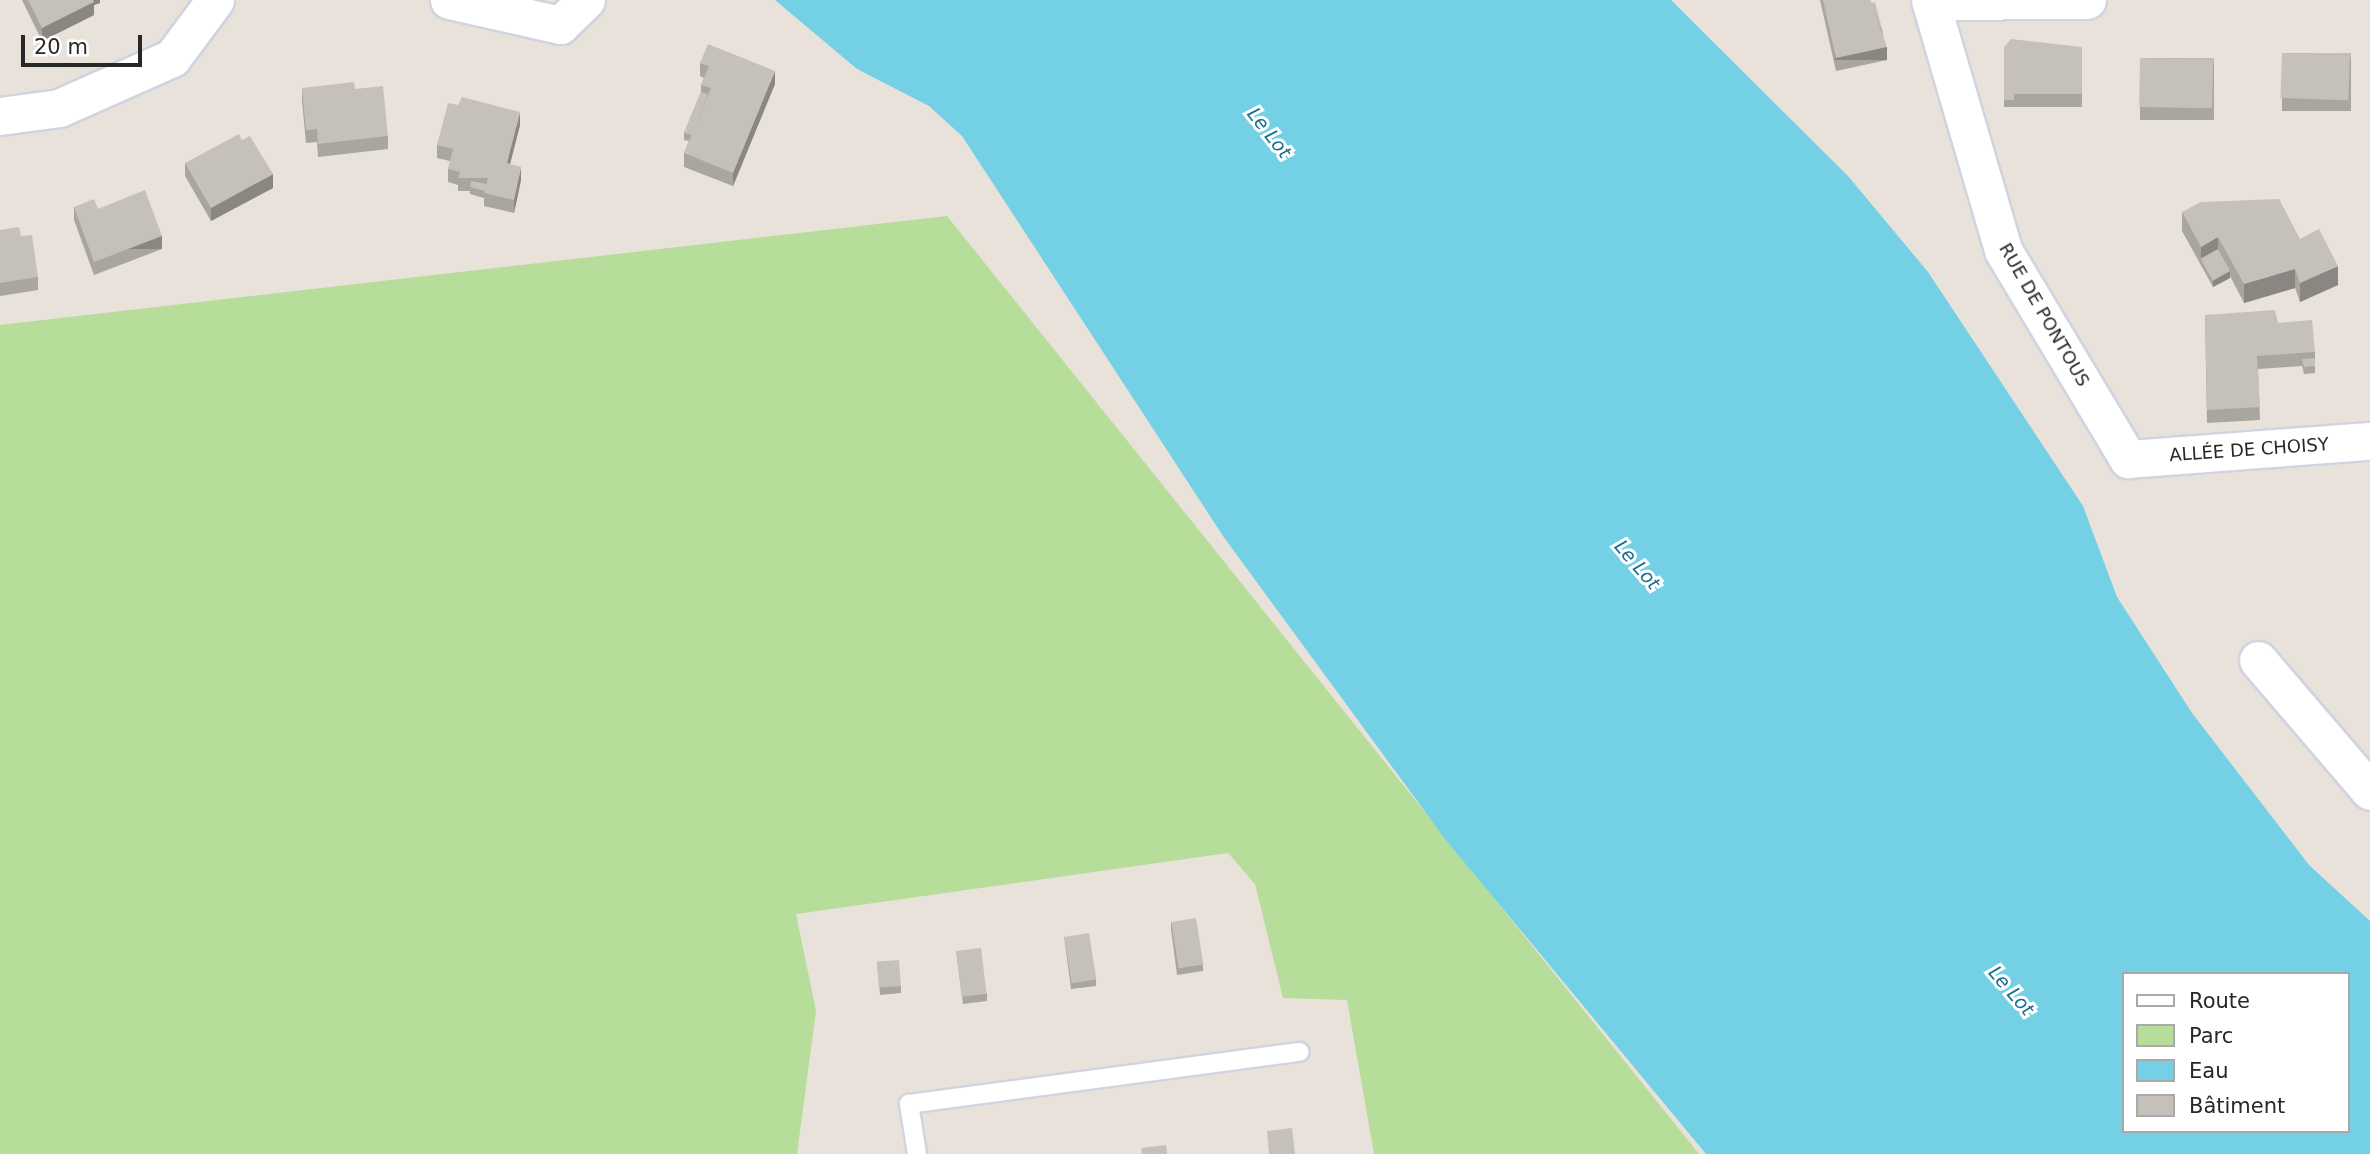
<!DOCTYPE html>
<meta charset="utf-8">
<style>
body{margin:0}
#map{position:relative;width:2370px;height:1154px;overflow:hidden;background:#e9e2da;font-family:"DejaVu Sans",sans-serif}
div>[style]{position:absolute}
.green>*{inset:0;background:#b6dd9a}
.water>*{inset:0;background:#73d0e5}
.roads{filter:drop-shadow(2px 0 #d0d4e0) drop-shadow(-2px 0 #d0d4e0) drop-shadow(0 2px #d0d4e0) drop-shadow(0 -2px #d0d4e0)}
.service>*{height:18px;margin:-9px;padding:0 9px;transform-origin:9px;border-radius:9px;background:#fff}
.minor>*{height:37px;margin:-18.5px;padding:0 18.5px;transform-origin:18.5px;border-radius:18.5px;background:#fff}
.wall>*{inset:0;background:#a9a59f;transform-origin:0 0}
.shaded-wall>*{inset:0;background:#8a8682;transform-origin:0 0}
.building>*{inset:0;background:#c5c0b9;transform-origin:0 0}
span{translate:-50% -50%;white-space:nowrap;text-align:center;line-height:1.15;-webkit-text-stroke:6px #fff;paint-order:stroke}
.street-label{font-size:18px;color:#282828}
.water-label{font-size:19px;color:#166e8e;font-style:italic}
.legend{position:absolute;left:2122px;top:972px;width:228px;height:161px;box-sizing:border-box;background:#fff;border:2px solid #a9a9a9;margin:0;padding:9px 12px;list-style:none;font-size:21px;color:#282828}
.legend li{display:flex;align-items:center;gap:14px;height:35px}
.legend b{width:35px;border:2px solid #a9a9a9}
.scale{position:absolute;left:21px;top:35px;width:121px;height:32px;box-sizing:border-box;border:4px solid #282828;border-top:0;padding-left:9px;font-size:21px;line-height:24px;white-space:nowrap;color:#282828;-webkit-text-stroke:5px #fff;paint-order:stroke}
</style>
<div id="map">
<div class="green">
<div style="clip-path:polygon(947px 216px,1699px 1154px,1374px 1154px,1347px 1000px,1283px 998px,1255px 884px,1228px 853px,796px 914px,816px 1011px,797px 1154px,0 1154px,0 325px)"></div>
</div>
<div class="water">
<div style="clip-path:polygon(evenodd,775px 0,1671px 0,1848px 176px,1928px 272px,2083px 506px,2117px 597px,2192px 713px,2309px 865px,2370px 921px,2370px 1154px,1706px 1154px,1445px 839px,1223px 536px,962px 136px,929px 106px,857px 69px,775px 0,2123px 974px,2347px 974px,2347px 1131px,2123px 1131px,2123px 974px)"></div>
</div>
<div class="roads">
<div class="service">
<div style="left:917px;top:1154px;width:51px;rotate:-99.1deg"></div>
<div style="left:909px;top:1104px;width:394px;rotate:-7.6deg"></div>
</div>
<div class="minor">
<div style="left:449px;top:0;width:114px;rotate:12.7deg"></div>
<div style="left:560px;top:25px;width:36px;rotate:-44deg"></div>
<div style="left:1930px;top:0;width:260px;rotate:73.7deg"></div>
<div style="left:2003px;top:250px;width:244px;rotate:59.1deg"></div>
<div style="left:2128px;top:459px;width:243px;rotate:-4.3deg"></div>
<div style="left:1931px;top:1px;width:156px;rotate:-0.4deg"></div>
<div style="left:0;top:116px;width:60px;rotate:-7.7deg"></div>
<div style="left:59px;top:108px;width:124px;rotate:-23.9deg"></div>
<div style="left:172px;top:58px;width:72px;rotate:-53.4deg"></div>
<div style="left:2258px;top:660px;width:172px;rotate:49.5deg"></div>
</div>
</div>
<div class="wall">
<div style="clip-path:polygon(22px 0,100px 0,100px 3px,94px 5px,94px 15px,42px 41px)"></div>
<div style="clip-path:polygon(1820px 0,1870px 0,1882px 29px,1887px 60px,1836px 71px)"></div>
<div style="left:2004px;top:47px;width:78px;height:60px"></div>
<div style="left:2282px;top:53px;width:69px;height:58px"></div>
<div style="left:2140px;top:58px;width:74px;height:62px"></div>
<div style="clip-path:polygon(700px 63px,775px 84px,733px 186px,684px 167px,684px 153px,689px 141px,684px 140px,684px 133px,701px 92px,701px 85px,704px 78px,700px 76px)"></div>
<div style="clip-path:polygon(302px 88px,355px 89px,388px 136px,388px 149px,318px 157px,317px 142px,306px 143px,302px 101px)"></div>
<div style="clip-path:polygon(520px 125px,510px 164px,521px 180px,514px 213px,484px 206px,484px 198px,470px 194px,470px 191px,458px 191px,458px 185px,448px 182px,448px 169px,450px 161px,437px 158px,437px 145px)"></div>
<div style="clip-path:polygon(185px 163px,273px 188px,211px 221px,185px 176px)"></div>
<div style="clip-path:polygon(74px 207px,98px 209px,162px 249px,94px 275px,74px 220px)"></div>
<div style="clip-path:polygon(2182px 212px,2300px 239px,2338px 285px,2300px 302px,2295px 288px,2244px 303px,2230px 276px,2230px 278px,2213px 287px,2182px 231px)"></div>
<div style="clip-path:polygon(0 230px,21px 236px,38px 277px,38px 290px,0 296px)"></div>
<div style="clip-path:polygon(2205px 315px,2278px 323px,2315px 352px,2315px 373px,2304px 374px,2302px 366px,2258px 369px,2260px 420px,2207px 423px)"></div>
<div style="clip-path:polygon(1171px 922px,1203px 964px,1203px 971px,1177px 975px,1171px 929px)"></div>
<div style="clip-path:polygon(1064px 936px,1096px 979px,1096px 986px,1071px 989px)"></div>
<div style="clip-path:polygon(956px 951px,987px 994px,987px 1001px,963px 1004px)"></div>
<div style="clip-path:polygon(877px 963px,901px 986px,901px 993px,880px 995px)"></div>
</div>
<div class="shaded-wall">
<div style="clip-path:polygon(90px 0,100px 0,100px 3px,94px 5px,94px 15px,42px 41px,42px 28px)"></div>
<div style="left:1887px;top:47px;width:13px;height:52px;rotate:90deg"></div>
<div style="clip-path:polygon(775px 71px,775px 84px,733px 186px,733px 173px)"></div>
<div style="clip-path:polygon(520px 112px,520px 125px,507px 176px,507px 163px)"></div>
<div style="clip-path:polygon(521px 167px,521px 180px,514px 213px,514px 200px)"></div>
<div style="clip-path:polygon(273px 174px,273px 188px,211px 221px,211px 208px)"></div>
<div style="left:162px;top:236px;width:13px;height:73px;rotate:90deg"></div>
<div style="clip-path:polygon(2218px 237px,2218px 256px,2201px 259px,2201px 247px)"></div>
<div style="clip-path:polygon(2338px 266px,2338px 285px,2300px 302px,2300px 283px)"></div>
<div style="clip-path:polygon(2295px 269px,2295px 288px,2244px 303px,2244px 284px)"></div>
<div style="clip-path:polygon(2230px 271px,2230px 278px,2213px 287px,2213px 281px)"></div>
</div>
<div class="building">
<div style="clip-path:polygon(28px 0,93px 0,94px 2px,42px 28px)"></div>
<div style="clip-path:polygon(1823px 0,1870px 0,1887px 47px,1836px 58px)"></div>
<div style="clip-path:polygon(1875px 2px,1882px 29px,1881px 29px,1871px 3px)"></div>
<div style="clip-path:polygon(2011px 39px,2082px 47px,2082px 56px,2082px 50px,2014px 50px,2014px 100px,2004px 100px,2004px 47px)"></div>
<div style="clip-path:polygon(708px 44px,775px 71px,733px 173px,684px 153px,711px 88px,701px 85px,709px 66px,700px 63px)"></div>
<div style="left:2014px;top:50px;width:68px;height:44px"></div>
<div style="left:2282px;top:53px;width:68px;height:45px;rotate:2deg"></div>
<div style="clip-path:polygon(2282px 53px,2351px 53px,2350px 61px,2350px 55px,2282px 53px,2282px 60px)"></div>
<div style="left:2140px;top:58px;width:73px;height:49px;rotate:1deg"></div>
<div style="clip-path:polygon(2140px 58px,2214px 58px,2213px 65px,2213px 59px,2140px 58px,2140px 62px)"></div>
<div style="clip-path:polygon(354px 82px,355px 89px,383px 86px,388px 136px,318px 144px,317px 129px,306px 130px,302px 88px)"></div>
<div style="clip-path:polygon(701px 92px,708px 94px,692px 135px,684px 133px)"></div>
<div style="clip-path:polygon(462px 97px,520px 112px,507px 163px,521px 167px,514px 200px,484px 193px,488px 178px,458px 178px,460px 172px,448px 169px,453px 149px,437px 145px,448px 103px,458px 105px)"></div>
<div style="clip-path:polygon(239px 134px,242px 140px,250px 136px,273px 174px,211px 208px,185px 163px)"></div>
<div style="clip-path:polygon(471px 181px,486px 184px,485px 191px,470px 187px)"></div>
<div style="clip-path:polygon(145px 190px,162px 236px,94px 262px,74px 207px,94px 199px,98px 209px)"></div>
<div style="clip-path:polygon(2279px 199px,2300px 239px,2319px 229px,2338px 266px,2300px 283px,2295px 269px,2244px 284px,2218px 237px,2201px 247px,2182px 212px,2201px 202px)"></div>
<div style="clip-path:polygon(19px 227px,21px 236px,32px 235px,38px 277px,0 283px,0 230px)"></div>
<div style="left:2218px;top:249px;width:25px;height:20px;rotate:61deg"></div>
<div style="clip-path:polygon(2275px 310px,2278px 323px,2312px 320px,2315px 352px,2257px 356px,2260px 407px,2207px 410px,2205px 315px)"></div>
<div style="clip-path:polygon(2315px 358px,2315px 366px,2304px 367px,2302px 359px)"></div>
<div style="left:1196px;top:918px;width:47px;height:25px;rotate:81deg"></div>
<div style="left:1089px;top:933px;width:47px;height:25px;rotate:81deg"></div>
<div style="left:981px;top:948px;width:46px;height:25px;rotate:83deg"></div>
<div style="left:899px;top:960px;width:26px;height:22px;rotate:86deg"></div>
<div style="clip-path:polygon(1292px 1128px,1295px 1154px,1269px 1154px,1267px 1131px)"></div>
<div style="clip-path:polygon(1166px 1145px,1167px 1154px,1142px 1154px,1141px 1148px)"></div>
</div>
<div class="street-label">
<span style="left:2044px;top:315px;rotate:60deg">RUE DE PONTOUS</span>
<span style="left:2249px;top:450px;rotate:-4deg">ALLÉE DE CHOISY</span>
</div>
<div class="water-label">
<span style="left:1269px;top:133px;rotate:52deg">Le Lot</span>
<span style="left:1637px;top:565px;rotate:49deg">Le Lot</span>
<span style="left:2011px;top:991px;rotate:49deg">Le Lot</span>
</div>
<ul class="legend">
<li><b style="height:9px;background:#fff"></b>Route</li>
<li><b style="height:19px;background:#b6dd9a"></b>Parc</li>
<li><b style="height:19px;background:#73d0e5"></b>Eau</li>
<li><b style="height:19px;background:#c5c0b9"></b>Bâtiment</li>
</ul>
<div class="scale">20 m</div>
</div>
